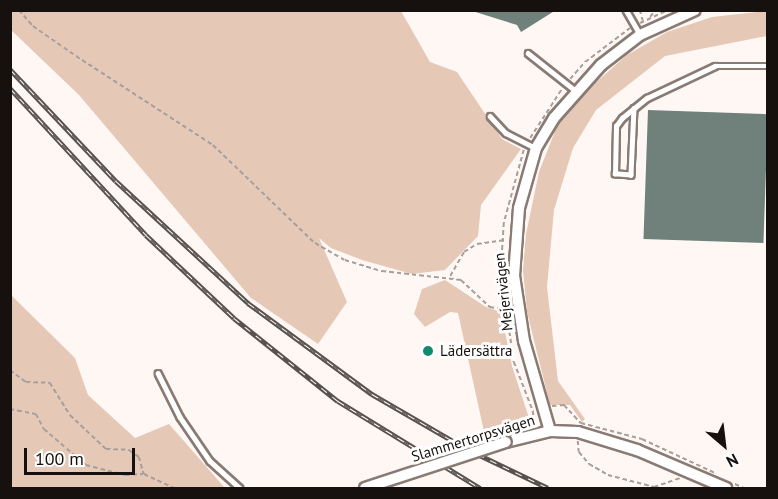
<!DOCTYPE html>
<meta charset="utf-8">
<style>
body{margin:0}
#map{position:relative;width:778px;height:499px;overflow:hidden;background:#fef7f4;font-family:"PT Sans",sans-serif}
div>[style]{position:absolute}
.green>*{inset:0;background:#e6c8b7}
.building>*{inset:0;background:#70807a;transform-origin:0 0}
.path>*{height:1.5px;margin-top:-0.75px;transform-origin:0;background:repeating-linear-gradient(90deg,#a6a09d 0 4.5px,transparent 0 7.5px)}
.roads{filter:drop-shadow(2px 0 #897b73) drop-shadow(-2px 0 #897b73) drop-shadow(0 2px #897b73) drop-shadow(0 -2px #897b73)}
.service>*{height:4.5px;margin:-2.25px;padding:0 2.25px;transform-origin:2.25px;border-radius:2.25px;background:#fff}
.tertiary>*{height:10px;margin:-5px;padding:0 5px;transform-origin:5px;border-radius:5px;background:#fff}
.rail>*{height:4.5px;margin-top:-2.25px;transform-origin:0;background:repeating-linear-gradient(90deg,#fff 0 7px,#58524f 0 14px);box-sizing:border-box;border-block:2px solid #58524f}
.bridges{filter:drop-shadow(2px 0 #897b73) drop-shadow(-2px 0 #897b73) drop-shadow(0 2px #897b73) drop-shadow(0 -2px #897b73)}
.tertiary-bridge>*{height:10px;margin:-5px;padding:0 5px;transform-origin:5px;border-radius:5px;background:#fff}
.dots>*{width:16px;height:16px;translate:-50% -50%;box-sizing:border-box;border:3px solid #fff;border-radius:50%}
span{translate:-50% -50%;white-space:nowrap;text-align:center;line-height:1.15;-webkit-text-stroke:6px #fff;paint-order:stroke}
.street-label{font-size:15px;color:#16110e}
.poi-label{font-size:15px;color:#16110e}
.left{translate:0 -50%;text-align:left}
.frame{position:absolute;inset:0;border:12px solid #16110e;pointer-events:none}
.north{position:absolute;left:694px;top:415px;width:60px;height:60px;-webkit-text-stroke:4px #fff;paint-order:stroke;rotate:152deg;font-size:16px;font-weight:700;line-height:24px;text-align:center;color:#16110e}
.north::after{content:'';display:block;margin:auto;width:21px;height:27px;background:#16110e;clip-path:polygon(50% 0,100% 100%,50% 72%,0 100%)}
.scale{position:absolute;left:24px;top:448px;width:111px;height:27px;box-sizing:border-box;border:3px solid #16110e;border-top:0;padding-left:8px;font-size:18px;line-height:21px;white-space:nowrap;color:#16110e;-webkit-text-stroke:4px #fff;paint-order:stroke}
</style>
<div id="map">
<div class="green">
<div style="clip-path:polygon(10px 11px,401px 11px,430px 62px,457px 72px,502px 139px,521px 149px,481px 205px,478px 236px,445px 270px,412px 274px,362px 260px,331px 248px,319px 238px,347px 302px,318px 344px,251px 298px,79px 95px,11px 30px)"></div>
<div style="clip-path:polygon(767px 11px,767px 36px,665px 56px,596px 110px,573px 148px,554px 210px,547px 287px,558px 381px,585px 419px,582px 422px,570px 405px,550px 405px,527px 312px,523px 270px,526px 234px,539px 172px,557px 126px,586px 91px,627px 55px,667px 32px,712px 17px)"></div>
<div style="clip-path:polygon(445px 280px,486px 307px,501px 312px,512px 366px,529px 418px,523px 425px,485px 436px,458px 313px,450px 312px,425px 327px,414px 314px,422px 289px)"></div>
<div style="clip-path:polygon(10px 294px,75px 358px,88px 395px,135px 438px,169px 424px,225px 488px,11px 488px)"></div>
</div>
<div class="building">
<div style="clip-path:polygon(469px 10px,556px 10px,521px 32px,517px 25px)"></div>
<div style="left:648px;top:110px;width:120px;height:129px;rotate:2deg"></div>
</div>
<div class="path">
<div style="left:19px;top:10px;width:21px;rotate:49deg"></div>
<div style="left:33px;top:26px;width:60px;rotate:34.8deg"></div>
<div style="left:82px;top:60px;width:156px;rotate:33deg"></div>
<div style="left:213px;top:145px;width:141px;rotate:43.9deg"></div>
<div style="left:315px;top:243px;width:34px;rotate:30deg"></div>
<div style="left:345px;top:260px;width:39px;rotate:17deg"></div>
<div style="left:382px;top:271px;width:80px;rotate:6.5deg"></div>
<div style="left:461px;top:280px;width:40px;rotate:43deg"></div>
<div style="left:490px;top:307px;width:16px;rotate:11deg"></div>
<div style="left:640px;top:10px;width:11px;rotate:75deg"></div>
<div style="left:650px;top:17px;width:9px;rotate:-54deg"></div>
<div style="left:640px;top:23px;width:31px;rotate:-25deg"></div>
<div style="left:570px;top:79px;width:23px;rotate:-49deg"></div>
<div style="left:585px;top:62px;width:56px;rotate:-37.1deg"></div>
<div style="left:530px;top:138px;width:61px;rotate:-57.1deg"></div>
<div style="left:524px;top:150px;width:76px;rotate:105.3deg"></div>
<div style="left:504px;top:223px;width:49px;rotate:93.5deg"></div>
<div style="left:501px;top:272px;width:91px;rotate:81.8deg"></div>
<div style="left:514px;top:362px;width:53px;rotate:68.8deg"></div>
<div style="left:533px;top:411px;width:8px;rotate:83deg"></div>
<div style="left:534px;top:419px;width:9px;rotate:131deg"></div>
<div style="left:450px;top:276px;width:28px;rotate:-60deg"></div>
<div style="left:464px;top:252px;width:15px;rotate:-32deg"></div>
<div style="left:477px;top:244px;width:30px;rotate:-8deg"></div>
<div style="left:10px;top:370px;width:20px;rotate:37deg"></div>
<div style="left:26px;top:382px;width:24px;rotate:2deg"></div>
<div style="left:50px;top:383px;width:38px;rotate:58deg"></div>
<div style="left:70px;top:415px;width:50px;rotate:43.4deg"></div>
<div style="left:106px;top:449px;width:23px;rotate:2deg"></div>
<div style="left:129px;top:450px;width:12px;rotate:35deg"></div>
<div style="left:139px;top:457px;width:18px;rotate:74deg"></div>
<div style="left:144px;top:474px;width:33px;rotate:25deg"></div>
<div style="left:552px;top:406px;width:12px;rotate:-5deg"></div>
<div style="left:564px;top:405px;width:25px;rotate:47deg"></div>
<div style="left:581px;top:423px;width:63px;rotate:14.7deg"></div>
<div style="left:642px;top:439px;width:81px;rotate:25deg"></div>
<div style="left:10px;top:409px;width:26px;rotate:11deg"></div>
<div style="left:36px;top:414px;width:17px;rotate:62deg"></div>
<div style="left:44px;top:429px;width:55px;rotate:40.6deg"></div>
<div style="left:86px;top:465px;width:40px;rotate:14.4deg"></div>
<div style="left:125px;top:475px;width:18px;rotate:-3deg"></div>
<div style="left:578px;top:441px;width:11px;rotate:85deg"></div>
<div style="left:579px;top:452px;width:16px;rotate:50deg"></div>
<div style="left:589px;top:464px;width:22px;rotate:30deg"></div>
<div style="left:608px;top:475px;width:48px;rotate:14.6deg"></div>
<div style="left:654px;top:487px;width:28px;rotate:-19deg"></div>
<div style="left:735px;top:484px;width:10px;rotate:24deg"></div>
</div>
<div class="roads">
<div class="service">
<div style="left:626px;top:10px;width:28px;rotate:60deg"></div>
<div style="left:528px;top:53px;width:61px;rotate:38.4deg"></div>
<div style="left:634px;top:108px;width:67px;rotate:92.6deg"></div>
<div style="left:631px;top:175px;width:16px;rotate:-176deg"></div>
<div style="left:615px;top:174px;width:48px;rotate:-88.8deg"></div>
<div style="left:616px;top:126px;width:10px;rotate:-53deg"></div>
<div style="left:622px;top:118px;width:32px;rotate:-39deg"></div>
<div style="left:647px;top:98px;width:75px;rotate:-25.2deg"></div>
<div style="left:715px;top:66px;width:53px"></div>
<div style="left:490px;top:116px;width:23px;rotate:47deg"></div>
<div style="left:506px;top:133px;width:34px;rotate:27deg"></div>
<div style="left:158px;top:373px;width:49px;rotate:63.4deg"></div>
<div style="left:180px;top:417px;width:53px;rotate:55.7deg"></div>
<div style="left:210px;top:461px;width:40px;rotate:42deg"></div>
</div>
<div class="tertiary">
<div style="left:550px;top:431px;width:94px;rotate:-106.1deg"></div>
<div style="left:524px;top:341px;width:66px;rotate:-98.7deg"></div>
<div style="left:514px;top:276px;width:68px;rotate:-85.8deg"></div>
<div style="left:519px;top:208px;width:62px;rotate:-74.2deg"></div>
<div style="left:536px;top:148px;width:35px;rotate:-59deg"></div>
<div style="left:554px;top:118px;width:71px;rotate:-48.4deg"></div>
<div style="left:601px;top:65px;width:49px;rotate:-37.6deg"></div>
<div style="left:640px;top:35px;width:60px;rotate:-24.4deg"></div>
<div style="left:506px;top:442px;width:45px;rotate:-14deg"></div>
<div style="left:550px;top:431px;width:28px;rotate:2deg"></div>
<div style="left:578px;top:432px;width:62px;rotate:17deg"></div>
<div style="left:637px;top:450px;width:97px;rotate:23.1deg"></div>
</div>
</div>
<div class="rail">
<div style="left:10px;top:69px;width:154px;rotate:46.6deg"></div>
<div style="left:116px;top:181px;width:180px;rotate:42.7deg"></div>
<div style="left:248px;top:303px;width:154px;rotate:36.3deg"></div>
<div style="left:372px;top:394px;width:108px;rotate:30.1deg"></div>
<div style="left:465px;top:448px;width:92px;rotate:25.7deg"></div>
<div style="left:10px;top:88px;width:200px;rotate:47.2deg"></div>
<div style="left:146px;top:235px;width:121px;rotate:43.3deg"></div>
<div style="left:234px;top:318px;width:133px;rotate:38.6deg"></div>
<div style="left:338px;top:401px;width:167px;rotate:31.5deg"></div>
</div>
<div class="bridges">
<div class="tertiary-bridge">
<div style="left:365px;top:488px;width:148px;rotate:-18.1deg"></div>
</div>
</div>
<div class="dots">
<div style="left:428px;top:351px;background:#108b6e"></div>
</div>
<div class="street-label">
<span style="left:503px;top:292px;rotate:-96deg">Mejerivägen</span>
<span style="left:473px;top:438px;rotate:-17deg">Slammertorpsvägen</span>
</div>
<div class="poi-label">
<span class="left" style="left:440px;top:351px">Lädersättra</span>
</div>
<div class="frame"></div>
<div class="north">N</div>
<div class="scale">100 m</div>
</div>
